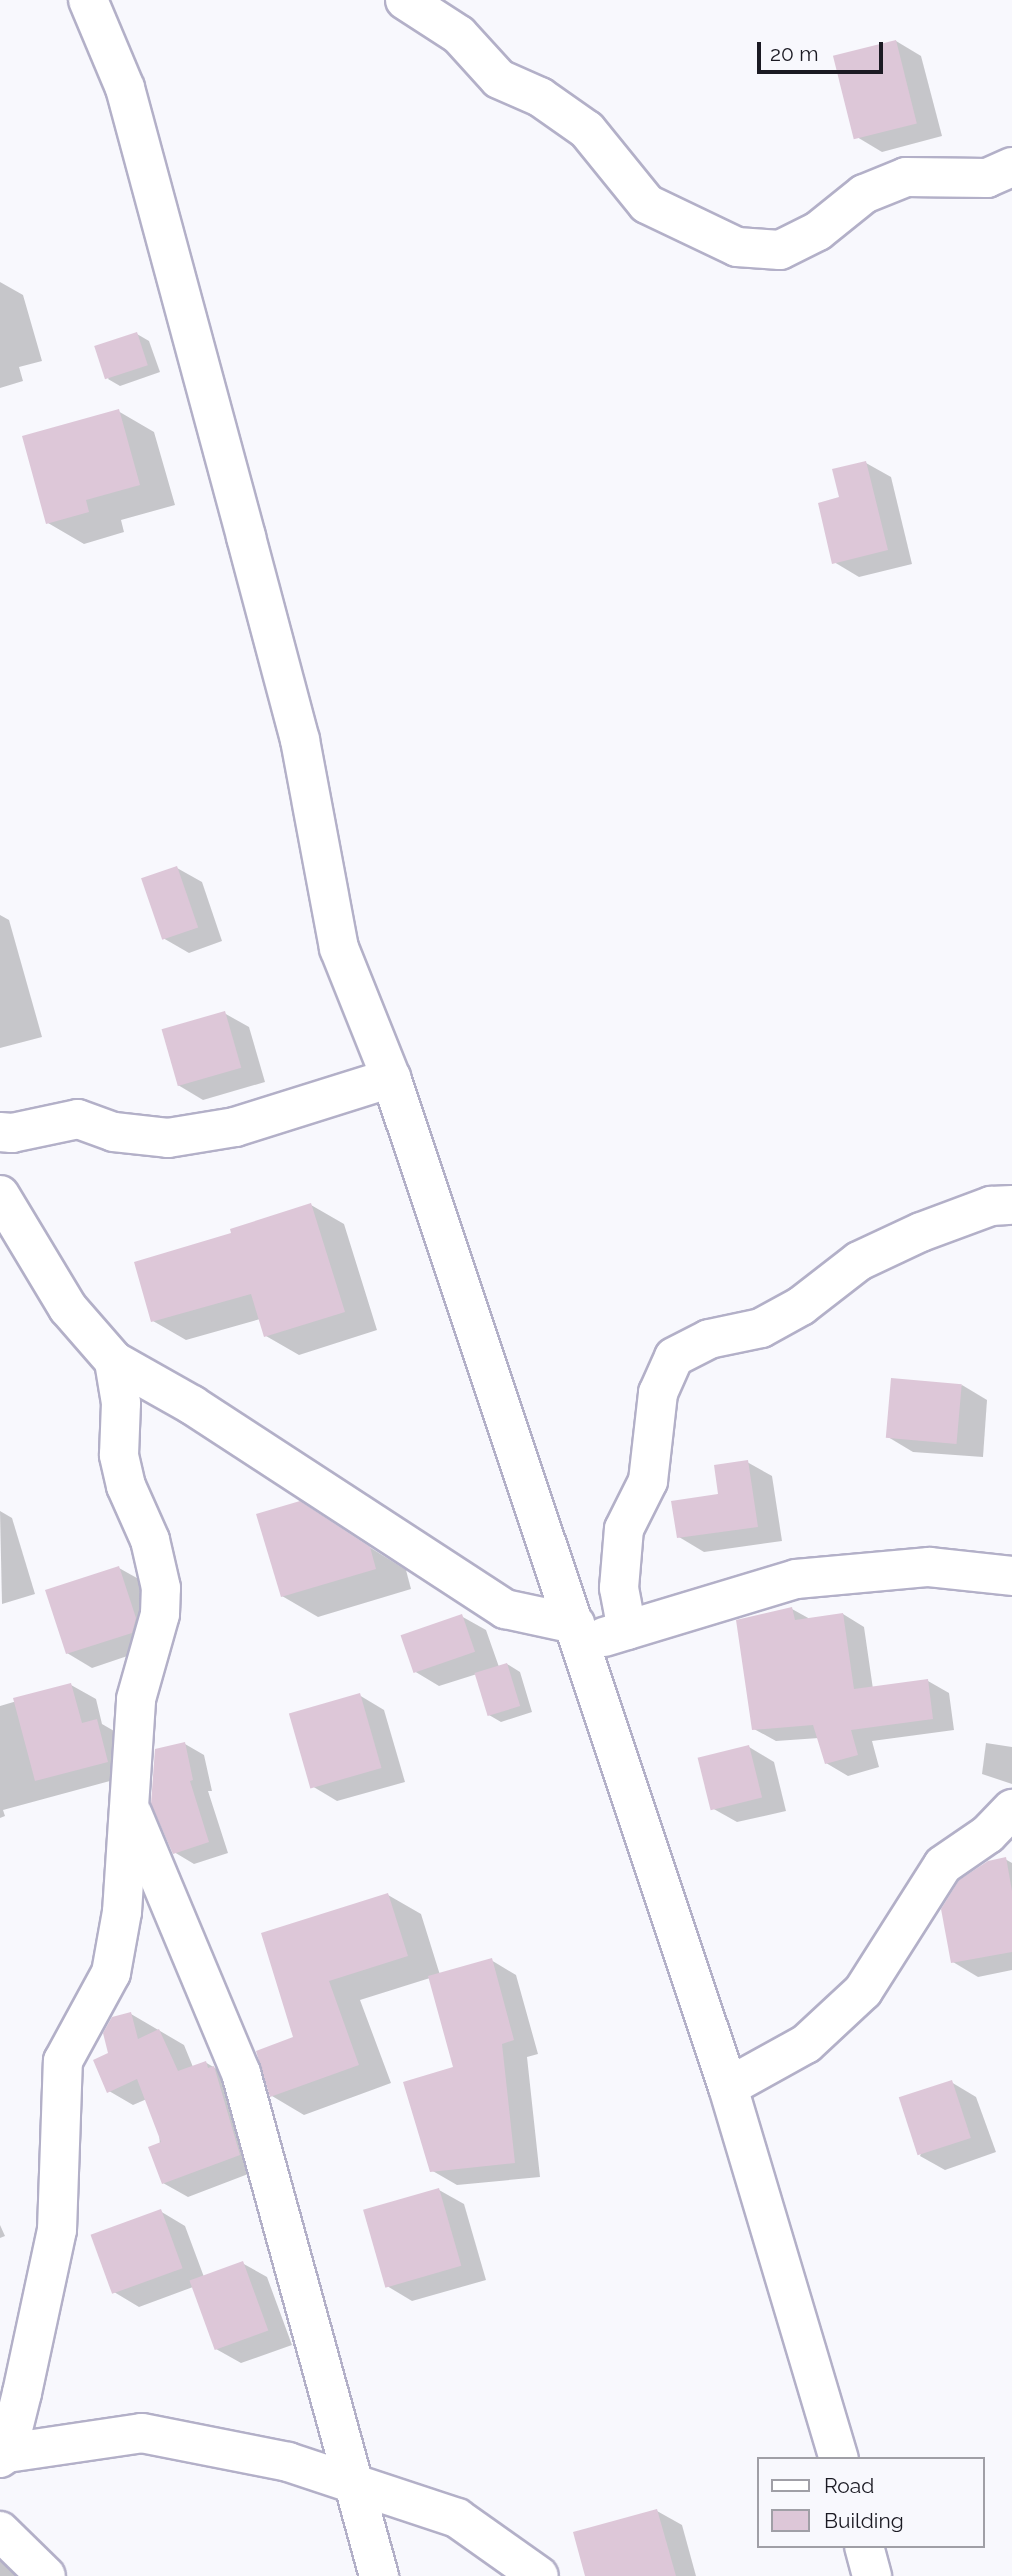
<!DOCTYPE html>
<style>
body{margin:0}
#map{position:relative;width:1012px;height:2576px;overflow:hidden;background:#f8f8fd;font-family:Raleway,sans-serif}
div>[style]{position:absolute}
.shadow>*{inset:0;background:#0003}
.building>*{inset:0;background:#ddc7d8;transform-origin:0 0}
.roads{filter:drop-shadow(2px 0 #b3b0c8) drop-shadow(-2px 0 #b3b0c8) drop-shadow(0 2px #b3b0c8) drop-shadow(0 -2px #b3b0c8)}
.minor>*{height:38px;margin:-19px;padding:0 19px;transform-origin:19px;border-radius:19px;background:#fff}
span{translate:-50% -50%;white-space:nowrap;text-align:center;line-height:1.15;-webkit-text-stroke:5px #f8f8fd;paint-order:stroke}
.legend{position:absolute;left:757px;top:2457px;width:228px;height:91px;box-sizing:border-box;background:#f8f8fd;border:2px solid #a09fa6;margin:0;padding:9px 12px;list-style:none;font-size:21px;color:#1b1a23}
.legend li{display:flex;align-items:center;gap:14px;height:35px}
.legend b{width:35px;border:2px solid #a09fa6}
.scale{position:absolute;left:757px;top:42px;width:126px;height:32px;box-sizing:border-box;border:4px solid #1b1a23;border-top:0;padding-left:9px;font-size:21px;line-height:24px;white-space:nowrap;color:#1b1a23;-webkit-text-stroke:5px #f8f8fd;paint-order:stroke}
</style>
<div id="map">
<div class="shadow">
<div style="clip-path:polygon(896px 41px,921px 56px,942px 136px,882px 152px,857px 137px)"></div>
<div style="clip-path:polygon(0 282px,23px 295px,42px 361px,19px 367px,23px 381px,0 388px)"></div>
<div style="clip-path:polygon(137px 334px,149px 341px,160px 372px,120px 386px,108px 379px)"></div>
<div style="clip-path:polygon(118px 411px,154px 432px,175px 505px,121px 520px,124px 532px,84px 544px,48px 523px)"></div>
<div style="clip-path:polygon(866px 463px,891px 477px,912px 564px,859px 577px,834px 562px,841px 498px)"></div>
<div style="clip-path:polygon(177px 868px,202px 882px,222px 941px,189px 953px,163px 938px)"></div>
<div style="clip-path:polygon(0 915px,9px 920px,42px 1037px,0 1048px)"></div>
<div style="clip-path:polygon(224px 1013px,249px 1027px,265px 1082px,203px 1100px,178px 1085px)"></div>
<div style="clip-path:polygon(311px 1205px,344px 1224px,377px 1330px,299px 1355px,266px 1336px,260px 1319px,186px 1340px,153px 1321px,234px 1235px)"></div>
<div style="clip-path:polygon(962px 1385px,987px 1400px,983px 1457px,913px 1452px,888px 1437px)"></div>
<div style="clip-path:polygon(747px 1462px,772px 1476px,782px 1541px,704px 1552px,679px 1537px)"></div>
<div style="clip-path:polygon(299px 1503px,406px 1570px,411px 1589px,318px 1617px,282px 1596px)"></div>
<div style="clip-path:polygon(0 1511px,12px 1518px,35px 1594px,2px 1604px)"></div>
<div style="clip-path:polygon(119px 1568px,144px 1582px,157px 1646px,92px 1668px,67px 1653px)"></div>
<div style="clip-path:polygon(792px 1609px,810px 1619px,843px 1614px,864px 1627px,873px 1689px,928px 1681px,949px 1693px,954px 1730px,872px 1741px,879px 1767px,848px 1776px,826px 1763px,819px 1738px,776px 1741px,754px 1729px)"></div>
<div style="clip-path:polygon(461px 1616px,486px 1630px,499px 1667px,507px 1664px,520px 1672px,532px 1712px,501px 1722px,489px 1715px,477px 1674px,439px 1686px,414px 1671px)"></div>
<div style="clip-path:polygon(71px 1685px,96px 1699px,102px 1724px,121px 1735px,132px 1775px,3px 1810px,5px 1816px,0 1818px,0 1706px)"></div>
<div style="clip-path:polygon(359px 1695px,384px 1710px,405px 1782px,337px 1801px,312px 1786px)"></div>
<div style="clip-path:polygon(986px 1743px,1012px 1747px,1012px 1784px,982px 1774px)"></div>
<div style="clip-path:polygon(185px 1744px,204px 1755px,212px 1791px,208px 1791px,228px 1853px,194px 1864px,174px 1852px)"></div>
<div style="clip-path:polygon(749px 1747px,774px 1762px,786px 1811px,737px 1822px,712px 1808px)"></div>
<div style="clip-path:polygon(1005px 1859px,1012px 1863px,1012px 1970px,978px 1977px,953px 1962px)"></div>
<div style="clip-path:polygon(388px 1895px,421px 1914px,440px 1975px,491px 1960px,516px 1975px,538px 2054px,527px 2057px,540px 2177px,457px 2185px,431px 2170px,455px 2068px,430px 1978px,360px 2000px,391px 2083px,304px 2115px,272px 2096px,296px 2039px,263px 1934px)"></div>
<div style="clip-path:polygon(131px 2014px,184px 2045px,193px 2067px,205px 2062px,230px 2077px,264px 2168px,188px 2197px,163px 2183px,156px 2095px,133px 2105px,109px 2091px,111px 2054px)"></div>
<div style="clip-path:polygon(951px 2082px,976px 2097px,996px 2152px,945px 2170px,920px 2156px)"></div>
<div style="clip-path:polygon(439px 2190px,464px 2204px,486px 2280px,412px 2301px,387px 2286px)"></div>
<div style="clip-path:polygon(160px 2211px,185px 2226px,204px 2277px,242px 2263px,267px 2277px,292px 2345px,241px 2363px,216px 2349px,193px 2287px,139px 2307px,114px 2292px)"></div>
<div style="clip-path:polygon(0 2225px,5px 2236px,0 2238px)"></div>
<div style="clip-path:polygon(657px 2511px,682px 2525px,696px 2576px,586px 2576px)"></div>
<div style="clip-path:polygon(0 2547px,28px 2576px,0 2576px)"></div>
</div>
<div class="building">
<div style="left:896px;top:40px;width:86px;height:65px;rotate:76deg"></div>
<div style="left:137px;top:332px;width:35px;height:45px;rotate:72deg"></div>
<div style="clip-path:polygon(119px 409px,140px 485px,86px 500px,89px 512px,46px 524px,22px 436px)"></div>
<div style="clip-path:polygon(866px 461px,888px 550px,832px 564px,818px 503px,839px 497px,832px 469px)"></div>
<div style="left:177px;top:866px;width:65px;height:38px;rotate:71deg"></div>
<div style="left:225px;top:1011px;width:59px;height:66px;rotate:74deg"></div>
<div style="clip-path:polygon(311px 1203px,345px 1312px,264px 1337px,251px 1294px,151px 1322px,134px 1262px,231px 1233px,230px 1229px)"></div>
<div style="left:891px;top:1378px;width:71px;height:60px;rotate:5deg"></div>
<div style="clip-path:polygon(748px 1460px,758px 1527px,677px 1538px,671px 1501px,718px 1494px,714px 1465px)"></div>
<div style="clip-path:polygon(300px 1501px,370px 1547px,376px 1569px,281px 1597px,256px 1514px)"></div>
<div style="clip-path:polygon(119px 1566px,136px 1618px,132px 1633px,66px 1654px,45px 1590px)"></div>
<div style="clip-path:polygon(792px 1607px,795px 1620px,843px 1613px,854px 1689px,928px 1679px,933px 1719px,851px 1730px,858px 1755px,825px 1764px,813px 1725px,752px 1730px,736px 1620px)"></div>
<div style="left:462px;top:1614px;width:40px;height:65px;rotate:71deg"></div>
<div style="left:507px;top:1663px;width:45px;height:34px;rotate:73deg"></div>
<div style="clip-path:polygon(71px 1683px,82px 1723px,97px 1719px,108px 1762px,35px 1781px,13px 1698px)"></div>
<div style="left:360px;top:1693px;width:78px;height:74px;rotate:74deg"></div>
<div style="clip-path:polygon(185px 1742px,193px 1780px,190px 1781px,209px 1842px,173px 1854px,151px 1804px,155px 1749px)"></div>
<div style="left:749px;top:1745px;width:54px;height:53px;rotate:76deg"></div>
<div style="clip-path:polygon(1006px 1857px,1012px 1891px,1012px 1952px,951px 1963px,941px 1909px,959px 1880px,988px 1861px)"></div>
<div style="clip-path:polygon(388px 1893px,408px 1956px,329px 1981px,359px 2065px,270px 2097px,256px 2051px,293px 2037px,261px 1933px)"></div>
<div style="clip-path:polygon(492px 1958px,514px 2040px,502px 2044px,515px 2163px,430px 2172px,403px 2082px,453px 2067px,428px 1976px)"></div>
<div style="clip-path:polygon(131px 2012px,138px 2039px,159px 2029px,178px 2071px,206px 2061px,208px 2068px,214px 2066px,240px 2155px,162px 2184px,148px 2147px,161px 2142px,137px 2079px,107px 2093px,93px 2060px,108px 2053px,103px 2033px,112px 2017px)"></div>
<div style="left:952px;top:2080px;width:61px;height:56px;rotate:72deg"></div>
<div style="left:439px;top:2188px;width:81px;height:79px;rotate:74deg"></div>
<div style="left:161px;top:2209px;width:63px;height:75px;rotate:70deg"></div>
<div style="left:243px;top:2261px;width:74px;height:57px;rotate:70deg"></div>
<div style="clip-path:polygon(657px 2509px,676px 2576px,585px 2576px,573px 2532px)"></div>
</div>
<div class="roads">
<div class="minor">
<div style="left:88px;top:0;width:95px;rotate:67.2deg"></div>
<div style="left:125px;top:88px;width:465px;rotate:74.9deg"></div>
<div style="left:246px;top:537px;width:210px;rotate:75.1deg"></div>
<div style="left:300px;top:740px;width:212px;rotate:79.4deg"></div>
<div style="left:339px;top:948px;width:140px;rotate:68.2deg"></div>
<div style="left:391px;top:1078px;width:1064px;rotate:71.53deg"></div>
<div style="left:728px;top:2087px;width:388px;rotate:73.4deg"></div>
<div style="left:405px;top:0;width:64px;rotate:32.9deg"></div>
<div style="left:459px;top:35px;width:59px;rotate:47.7deg"></div>
<div style="left:499px;top:79px;width:45px;rotate:23.7deg"></div>
<div style="left:540px;top:97px;width:57px;rotate:35.1deg"></div>
<div style="left:587px;top:130px;width:95px;rotate:51deg"></div>
<div style="left:647px;top:204px;width:100px;rotate:25.5deg"></div>
<div style="left:737px;top:247px;width:43px;rotate:4deg"></div>
<div style="left:780px;top:250px;width:42px;rotate:-26.6deg"></div>
<div style="left:818px;top:231px;width:59px;rotate:-38.8deg"></div>
<div style="left:864px;top:194px;width:45px;rotate:-22deg"></div>
<div style="left:906px;top:177px;width:81px;rotate:0.7deg"></div>
<div style="left:987px;top:178px;width:27px;rotate:-24deg"></div>
<div style="left:0;top:1132px;width:12px;rotate:5deg"></div>
<div style="left:12px;top:1133px;width:67px;rotate:-12deg"></div>
<div style="left:78px;top:1119px;width:38px;rotate:20deg"></div>
<div style="left:114px;top:1132px;width:54px;rotate:6.3deg"></div>
<div style="left:168px;top:1138px;width:68px;rotate:-9.3deg"></div>
<div style="left:235px;top:1127px;width:164px;rotate:-17.4deg"></div>
<div style="left:0;top:1195px;width:132px;rotate:59deg"></div>
<div style="left:68px;top:1308px;width:70px;rotate:49deg"></div>
<div style="left:114px;top:1361px;width:90px;rotate:29.4deg"></div>
<div style="left:192px;top:1405px;width:374px;rotate:33.1deg"></div>
<div style="left:505px;top:1609px;width:72px;rotate:12.1deg"></div>
<div style="left:627px;top:1630px;width:43px;rotate:-100.8deg"></div>
<div style="left:619px;top:1588px;width:59px;rotate:-85.2deg"></div>
<div style="left:624px;top:1529px;width:54px;rotate:-63.4deg"></div>
<div style="left:648px;top:1481px;width:89px;rotate:-83.5deg"></div>
<div style="left:658px;top:1393px;width:39px;rotate:-66deg"></div>
<div style="left:674px;top:1357px;width:39px;rotate:-27deg"></div>
<div style="left:709px;top:1339px;width:53px;rotate:-11.9deg"></div>
<div style="left:761px;top:1328px;width:46px;rotate:-28.8deg"></div>
<div style="left:801px;top:1306px;width:73px;rotate:-37.8deg"></div>
<div style="left:859px;top:1261px;width:68px;rotate:-25.1deg"></div>
<div style="left:921px;top:1232px;width:75px;rotate:-20.4deg"></div>
<div style="left:991px;top:1206px;width:21px;rotate:-3deg"></div>
<div style="left:604px;top:1637px;width:201px;rotate:-16.8deg"></div>
<div style="left:796px;top:1579px;width:134px;rotate:-5.2deg"></div>
<div style="left:929px;top:1567px;width:83px;rotate:6.2deg"></div>
<div style="left:133px;top:1815px;width:280px;rotate:67.3deg"></div>
<div style="left:241px;top:2073px;width:522px;rotate:74.66deg"></div>
<div style="left:728px;top:2087px;width:89px;rotate:-28.9deg"></div>
<div style="left:806px;top:2044px;width:78px;rotate:-42.9deg"></div>
<div style="left:863px;top:1991px;width:149px;rotate:-57.6deg"></div>
<div style="left:943px;top:1865px;width:55px;rotate:-34.6deg"></div>
<div style="left:988px;top:1834px;width:35px;rotate:-46deg"></div>
<div style="left:7px;top:2453px;width:136px;rotate:-8.4deg"></div>
<div style="left:142px;top:2433px;width:149px;rotate:11.2deg"></div>
<div style="left:288px;top:2462px;width:178px;rotate:18.3deg"></div>
<div style="left:457px;top:2518px;width:100px;rotate:35.3deg"></div>
<div style="left:0;top:2458px;width:9px;rotate:-36deg"></div>
<div style="left:7px;top:2453px;width:62px;rotate:-76deg"></div>
<div style="left:22px;top:2393px;width:167px;rotate:-77.9deg"></div>
<div style="left:57px;top:2230px;width:169px;rotate:-88deg"></div>
<div style="left:63px;top:2061px;width:100px;rotate:-61.4deg"></div>
<div style="left:111px;top:1973px;width:62px;rotate:-79.8deg"></div>
<div style="left:122px;top:1912px;width:213px;rotate:-86.2deg"></div>
<div style="left:136px;top:1699px;width:88px;rotate:-74.2deg"></div>
<div style="left:160px;top:1614px;width:26px;rotate:-88deg"></div>
<div style="left:161px;top:1588px;width:49px;rotate:-102.9deg"></div>
<div style="left:150px;top:1540px;width:59px;rotate:-114deg"></div>
<div style="left:126px;top:1486px;width:32px;rotate:-103deg"></div>
<div style="left:119px;top:1455px;width:52px;rotate:-87.8deg"></div>
<div style="left:121px;top:1403px;width:43px;rotate:-99.5deg"></div>
<div style="left:0;top:2531px;width:64px;rotate:44.4deg"></div>
<div style="left:864px;top:2546px;width:31px;rotate:75deg"></div>
</div>
</div>
<ul class="legend">
<li><b style="height:9px;background:#fff"></b>Road</li>
<li><b style="height:19px;background:#ddc7d8"></b>Building</li>
</ul>
<div class="scale">20 m</div>
</div>
